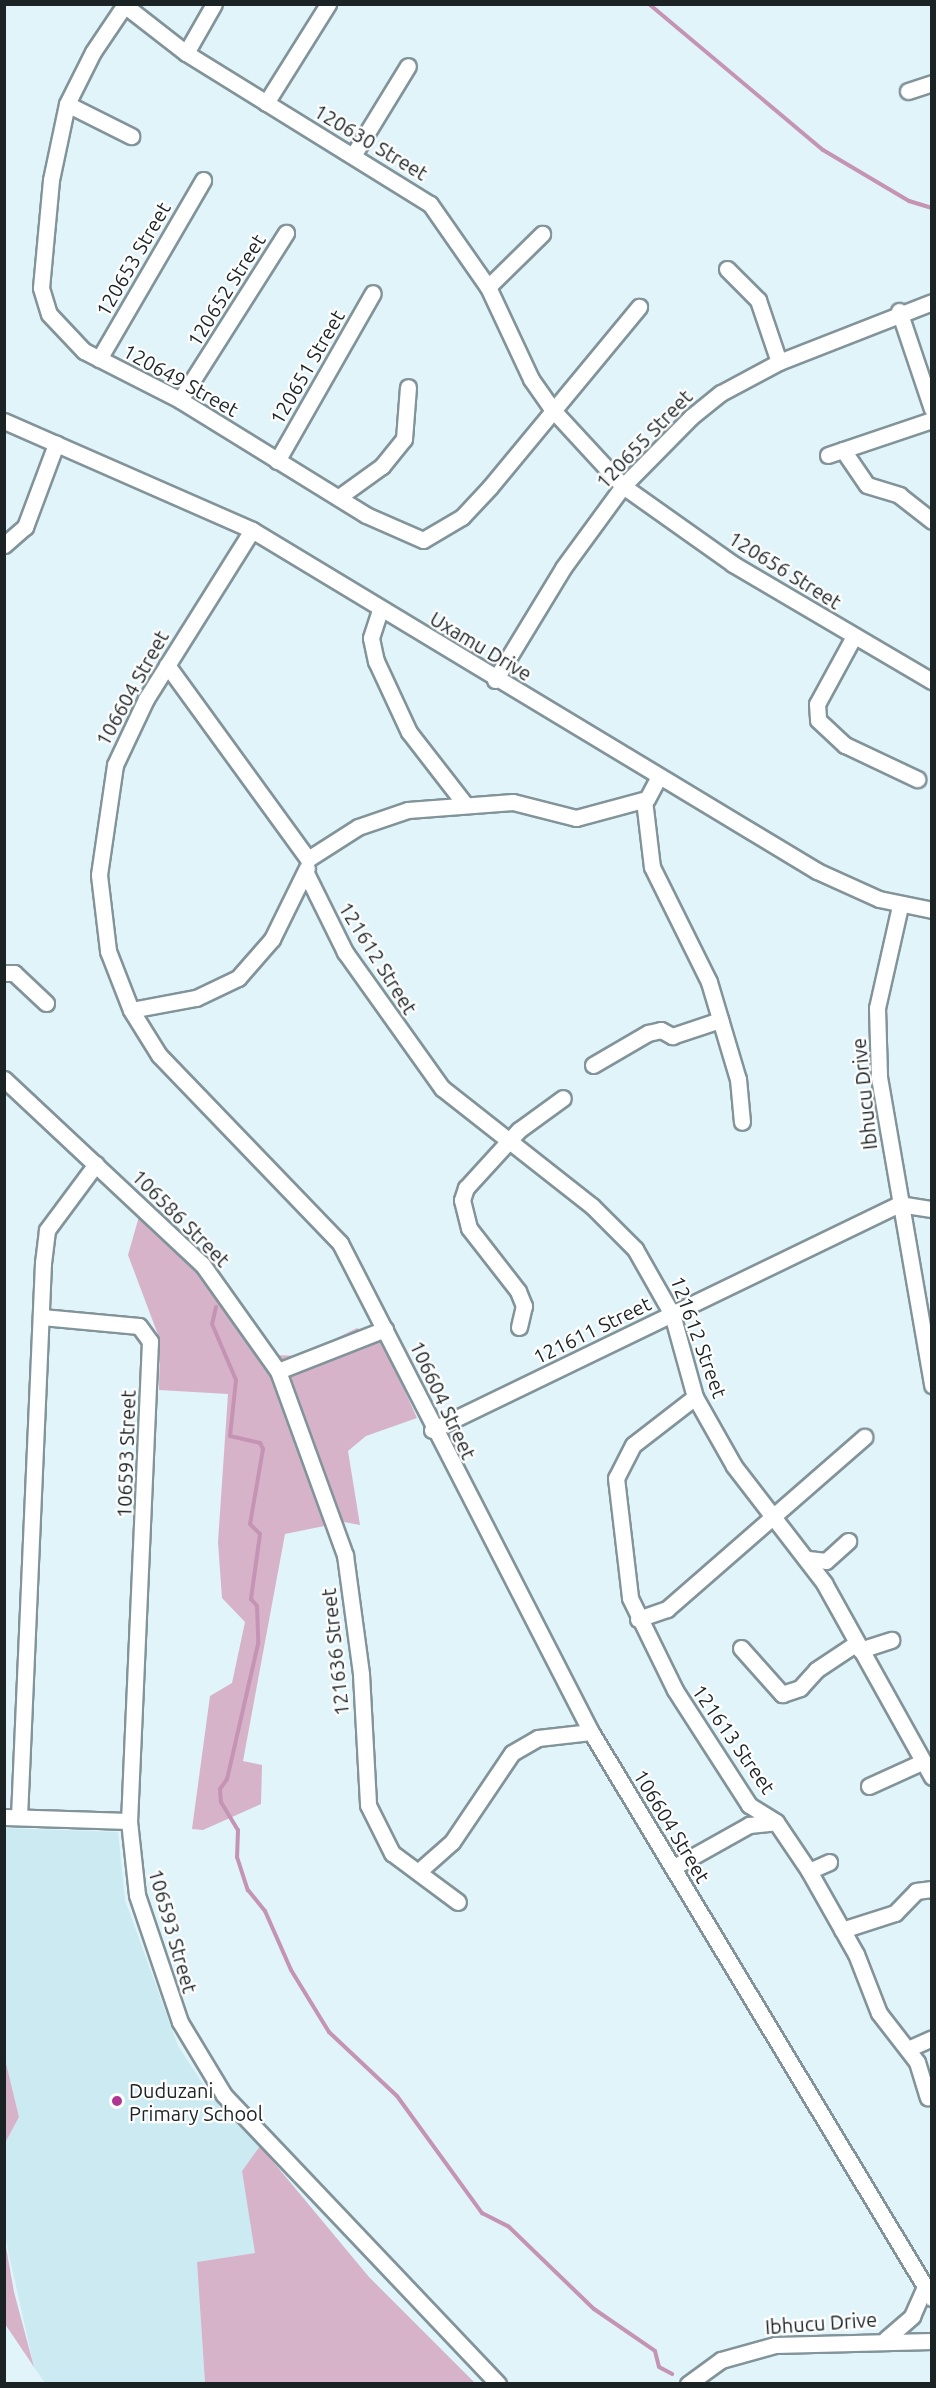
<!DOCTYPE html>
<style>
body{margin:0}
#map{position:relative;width:936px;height:2388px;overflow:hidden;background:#e0f4fa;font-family:Ubuntu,sans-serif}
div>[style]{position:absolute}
.built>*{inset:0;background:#cceaf2}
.green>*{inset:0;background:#d7b3ca}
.stream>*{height:4px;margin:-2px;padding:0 2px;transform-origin:2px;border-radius:2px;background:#c594b4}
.roads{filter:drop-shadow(2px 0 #82949a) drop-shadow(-2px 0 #82949a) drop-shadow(0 2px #82949a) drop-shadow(0 -2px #82949a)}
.minor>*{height:15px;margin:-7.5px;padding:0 7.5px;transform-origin:7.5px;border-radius:7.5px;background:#fff}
.dots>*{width:16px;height:16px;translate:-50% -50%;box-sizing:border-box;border:3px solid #fff;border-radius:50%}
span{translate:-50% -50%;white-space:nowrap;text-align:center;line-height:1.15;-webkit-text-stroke:4.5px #fff;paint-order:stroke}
.street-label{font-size:20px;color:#1c2325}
.poi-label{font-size:20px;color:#1c2325}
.left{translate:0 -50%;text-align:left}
.frame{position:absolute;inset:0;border:6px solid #1c2325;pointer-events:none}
</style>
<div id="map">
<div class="built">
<div style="clip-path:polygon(4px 1828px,118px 1832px,125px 1900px,178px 2046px,203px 2084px,260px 2146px,242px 2171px,256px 2253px,197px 2262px,205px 2383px,45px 2383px,34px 2367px,5px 2236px,5px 2143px,19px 2117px,5px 2059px)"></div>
</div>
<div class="green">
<div style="clip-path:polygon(144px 1199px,207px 1259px,273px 1355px,301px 1356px,357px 1328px,383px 1342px,417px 1418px,366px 1436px,348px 1451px,360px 1525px,344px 1522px,285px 1534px,243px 1761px,262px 1765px,261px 1804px,203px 1830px,192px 1829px,210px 1696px,232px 1683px,245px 1622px,222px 1598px,218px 1542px,228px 1394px,159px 1390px,160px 1340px,128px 1255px)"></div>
<div style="clip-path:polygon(5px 2059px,19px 2117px,5px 2143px,4px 2143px)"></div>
<div style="clip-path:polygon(260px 2146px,369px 2277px,475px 2383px,205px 2383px,197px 2262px,255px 2253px,242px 2171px)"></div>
<div style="clip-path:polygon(4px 2236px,14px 2292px,34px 2367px,5px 2324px)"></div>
</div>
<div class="stream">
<div style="left:649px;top:4px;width:227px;rotate:40deg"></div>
<div style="left:823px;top:150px;width:100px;rotate:30.7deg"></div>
<div style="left:909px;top:201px;width:24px;rotate:17deg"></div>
<div style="left:216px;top:1307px;width:17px;rotate:103deg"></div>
<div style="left:212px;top:1324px;width:61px;rotate:66.8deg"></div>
<div style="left:236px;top:1380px;width:56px;rotate:96.1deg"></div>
<div style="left:230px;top:1436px;width:31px;rotate:13deg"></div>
<div style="left:260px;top:1443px;width:7px;rotate:63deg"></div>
<div style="left:263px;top:1449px;width:76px;rotate:99.8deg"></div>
<div style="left:250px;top:1524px;width:14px;rotate:45deg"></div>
<div style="left:260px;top:1534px;width:66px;rotate:97.9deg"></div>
<div style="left:251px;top:1599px;width:9px;rotate:49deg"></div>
<div style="left:257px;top:1606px;width:38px;rotate:88deg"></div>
<div style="left:258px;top:1644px;width:139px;rotate:102.9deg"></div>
<div style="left:227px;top:1779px;width:12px;rotate:125deg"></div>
<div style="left:220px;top:1789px;width:13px;rotate:86deg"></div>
<div style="left:221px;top:1802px;width:33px;rotate:59deg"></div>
<div style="left:238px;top:1830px;width:27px;rotate:92deg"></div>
<div style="left:237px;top:1857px;width:35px;rotate:72deg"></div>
<div style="left:248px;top:1890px;width:27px;rotate:51deg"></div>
<div style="left:265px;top:1911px;width:64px;rotate:66.2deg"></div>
<div style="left:291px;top:1970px;width:73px;rotate:58.5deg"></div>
<div style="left:329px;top:2032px;width:93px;rotate:43.3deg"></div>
<div style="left:397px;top:2096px;width:145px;rotate:54deg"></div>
<div style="left:482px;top:2213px;width:30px;rotate:27deg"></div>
<div style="left:509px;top:2227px;width:118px;rotate:44deg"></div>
<div style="left:594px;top:2309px;width:74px;rotate:34.5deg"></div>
<div style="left:655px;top:2351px;width:16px;rotate:76deg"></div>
<div style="left:659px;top:2367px;width:15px;rotate:28deg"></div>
</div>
<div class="roads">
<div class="minor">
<div style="left:123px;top:4px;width:80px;rotate:37.9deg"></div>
<div style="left:186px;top:53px;width:287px;rotate:31.8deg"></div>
<div style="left:430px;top:204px;width:101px;rotate:55.1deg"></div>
<div style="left:488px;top:287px;width:102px;rotate:64.9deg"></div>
<div style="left:531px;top:379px;width:35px;rotate:55deg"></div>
<div style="left:551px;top:408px;width:106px;rotate:47.3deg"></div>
<div style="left:623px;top:486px;width:135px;rotate:35.3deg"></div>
<div style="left:733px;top:564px;width:231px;rotate:30.5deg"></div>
<div style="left:124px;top:6px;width:55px;rotate:124deg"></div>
<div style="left:93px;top:52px;width:58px;rotate:116.6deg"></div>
<div style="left:67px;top:104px;width:78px;rotate:101.9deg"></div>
<div style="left:51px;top:180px;width:108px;rotate:95.3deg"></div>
<div style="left:41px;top:288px;width:27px;rotate:73deg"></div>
<div style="left:49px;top:314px;width:51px;rotate:46.6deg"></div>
<div style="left:84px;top:351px;width:108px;rotate:27deg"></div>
<div style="left:180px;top:400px;width:219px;rotate:31.7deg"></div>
<div style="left:366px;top:515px;width:62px;rotate:23.7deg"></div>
<div style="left:423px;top:540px;width:45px;rotate:-30.5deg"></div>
<div style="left:462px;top:517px;width:41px;rotate:-47deg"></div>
<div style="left:490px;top:487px;width:234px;rotate:-50.4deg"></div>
<div style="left:186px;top:53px;width:56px;rotate:-60.3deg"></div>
<div style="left:908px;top:91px;width:25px;rotate:-18deg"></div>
<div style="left:266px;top:103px;width:117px;rotate:-57.9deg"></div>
<div style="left:67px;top:104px;width:72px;rotate:26.6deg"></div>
<div style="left:354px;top:154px;width:103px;rotate:-58.5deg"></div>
<div style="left:727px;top:269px;width:44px;rotate:45deg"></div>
<div style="left:758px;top:300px;width:65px;rotate:71.3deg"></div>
<div style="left:488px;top:287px;width:76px;rotate:-44.5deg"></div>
<div style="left:899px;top:311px;width:103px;rotate:71.4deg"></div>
<div style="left:99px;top:359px;width:207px;rotate:-59.8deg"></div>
<div style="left:180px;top:400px;width:198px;rotate:-57.6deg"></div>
<div style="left:4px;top:421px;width:271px;rotate:23.7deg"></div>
<div style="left:252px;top:530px;width:660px;rotate:31.11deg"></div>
<div style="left:817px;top:871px;width:68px;rotate:24.3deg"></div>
<div style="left:879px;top:899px;width:54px;rotate:11.7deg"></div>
<div style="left:843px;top:450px;width:42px;rotate:55.6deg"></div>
<div style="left:867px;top:485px;width:34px;rotate:17deg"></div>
<div style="left:899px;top:495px;width:42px;rotate:38.2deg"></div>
<div style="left:828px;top:455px;width:110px;rotate:-18.6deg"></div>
<div style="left:277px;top:461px;width:193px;rotate:-60.3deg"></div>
<div style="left:339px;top:497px;width:53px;rotate:-35.8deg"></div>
<div style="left:382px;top:466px;width:35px;rotate:-51deg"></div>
<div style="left:404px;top:439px;width:52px;rotate:-85.6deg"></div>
<div style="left:252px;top:530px;width:199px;rotate:122.1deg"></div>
<div style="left:146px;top:699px;width:73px;rotate:115.2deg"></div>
<div style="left:115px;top:765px;width:111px;rotate:98.3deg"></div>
<div style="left:99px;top:875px;width:77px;rotate:83.2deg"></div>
<div style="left:108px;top:951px;width:63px;rotate:68.7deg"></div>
<div style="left:131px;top:1010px;width:53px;rotate:58.1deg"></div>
<div style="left:159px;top:1055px;width:261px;rotate:46.1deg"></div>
<div style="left:340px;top:1243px;width:550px;rotate:62.83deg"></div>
<div style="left:591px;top:1732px;width:661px;rotate:58.93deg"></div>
<div style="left:4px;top:545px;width:28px;rotate:-41deg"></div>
<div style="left:25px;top:527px;width:89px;rotate:-69.5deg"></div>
<div style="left:380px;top:610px;width:29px;rotate:108deg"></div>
<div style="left:371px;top:638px;width:24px;rotate:78deg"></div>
<div style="left:376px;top:661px;width:78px;rotate:65.1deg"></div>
<div style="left:409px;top:732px;width:90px;rotate:52.2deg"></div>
<div style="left:853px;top:638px;width:75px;rotate:118.6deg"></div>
<div style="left:817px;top:704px;width:16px;rotate:86deg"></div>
<div style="left:818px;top:720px;width:37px;rotate:43deg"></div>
<div style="left:845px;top:745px;width:80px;rotate:25.3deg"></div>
<div style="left:167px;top:665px;width:240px;rotate:54deg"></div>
<div style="left:495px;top:680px;width:131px;rotate:-58.7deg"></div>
<div style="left:563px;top:568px;width:102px;rotate:-53.8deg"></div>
<div style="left:623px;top:486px;width:97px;rotate:-45.4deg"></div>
<div style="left:691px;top:417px;width:38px;rotate:-39deg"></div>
<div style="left:721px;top:393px;width:66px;rotate:-28.1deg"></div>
<div style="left:779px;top:362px;width:164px;rotate:-21.4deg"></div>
<div style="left:644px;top:800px;width:67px;rotate:83.2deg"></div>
<div style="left:652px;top:867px;width:128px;rotate:63.6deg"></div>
<div style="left:709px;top:982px;width:101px;rotate:73.4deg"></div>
<div style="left:738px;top:1079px;width:43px;rotate:84.7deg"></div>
<div style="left:308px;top:859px;width:59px;rotate:-32.6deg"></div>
<div style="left:358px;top:827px;width:53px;rotate:-18.8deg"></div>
<div style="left:408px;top:810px;width:105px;rotate:-4.4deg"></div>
<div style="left:513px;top:802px;width:65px;rotate:14.3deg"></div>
<div style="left:576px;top:818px;width:73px;rotate:-15deg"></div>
<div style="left:647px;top:799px;width:24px;rotate:-62deg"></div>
<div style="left:307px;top:875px;width:86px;rotate:63.7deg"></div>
<div style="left:345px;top:952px;width:167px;rotate:54.5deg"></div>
<div style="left:442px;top:1088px;width:191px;rotate:38.2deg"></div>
<div style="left:592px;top:1206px;width:61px;rotate:45deg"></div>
<div style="left:635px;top:1249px;width:75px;rotate:60.4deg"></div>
<div style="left:672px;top:1314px;width:86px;rotate:74.5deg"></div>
<div style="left:695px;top:1397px;width:79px;rotate:60.5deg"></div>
<div style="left:734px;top:1466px;width:148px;rotate:52.4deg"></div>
<div style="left:824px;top:1583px;width:222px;rotate:60.9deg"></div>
<div style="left:900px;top:906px;width:105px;rotate:102.7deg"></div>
<div style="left:877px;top:1008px;width:69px;rotate:88.3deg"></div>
<div style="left:879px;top:1077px;width:313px;rotate:80.2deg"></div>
<div style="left:4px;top:973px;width:10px"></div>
<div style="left:14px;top:973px;width:44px;rotate:43.2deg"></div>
<div style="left:131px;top:1010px;width:66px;rotate:-10.5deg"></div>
<div style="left:196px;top:998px;width:47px;rotate:-25.5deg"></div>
<div style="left:238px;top:978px;width:52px;rotate:-48.9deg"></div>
<div style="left:272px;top:939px;width:79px;rotate:-63.8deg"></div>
<div style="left:593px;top:1065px;width:64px;rotate:-30.2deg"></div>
<div style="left:648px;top:1033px;width:13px;rotate:-13deg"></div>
<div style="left:661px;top:1030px;width:13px;rotate:29deg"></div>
<div style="left:672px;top:1036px;width:51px;rotate:-18.4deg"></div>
<div style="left:4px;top:1079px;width:271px;rotate:43.1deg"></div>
<div style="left:202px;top:1264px;width:131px;rotate:54.6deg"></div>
<div style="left:278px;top:1371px;width:115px;rotate:-21.4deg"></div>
<div style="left:42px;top:1317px;width:97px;rotate:5.3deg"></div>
<div style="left:139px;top:1326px;width:19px;rotate:54deg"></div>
<div style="left:150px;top:1341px;width:480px;rotate:92.5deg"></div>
<div style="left:129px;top:1821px;width:74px;rotate:83.8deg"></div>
<div style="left:137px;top:1895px;width:134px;rotate:71.3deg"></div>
<div style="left:180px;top:2022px;width:85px;rotate:58.9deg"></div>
<div style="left:224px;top:2095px;width:398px;rotate:46.5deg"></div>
<div style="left:519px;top:1327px;width:22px;rotate:-77deg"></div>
<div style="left:524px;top:1306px;width:16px;rotate:-112deg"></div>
<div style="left:518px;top:1291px;width:80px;rotate:-127.9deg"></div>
<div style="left:469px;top:1228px;width:29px;rotate:-104deg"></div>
<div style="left:462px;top:1200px;width:13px;rotate:-72deg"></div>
<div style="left:466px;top:1188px;width:79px;rotate:-47.6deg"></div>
<div style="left:519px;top:1130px;width:54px;rotate:-36deg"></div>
<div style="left:278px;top:1371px;width:196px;rotate:70deg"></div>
<div style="left:345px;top:1555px;width:120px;rotate:82.3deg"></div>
<div style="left:361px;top:1674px;width:131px;rotate:86.9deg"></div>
<div style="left:368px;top:1805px;width:54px;rotate:63.4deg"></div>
<div style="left:392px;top:1853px;width:82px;rotate:36.6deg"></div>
<div style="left:695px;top:1397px;width:78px;rotate:142.3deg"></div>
<div style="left:633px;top:1445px;width:37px;rotate:117deg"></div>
<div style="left:616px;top:1478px;width:121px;rotate:83.3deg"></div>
<div style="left:630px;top:1598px;width:102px;rotate:63.9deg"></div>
<div style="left:675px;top:1690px;width:137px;rotate:57.2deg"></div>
<div style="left:749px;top:1805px;width:32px;rotate:32deg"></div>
<div style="left:776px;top:1822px;width:59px;rotate:56deg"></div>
<div style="left:809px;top:1871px;width:95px;rotate:60.5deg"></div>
<div style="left:856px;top:1954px;width:63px;rotate:68.7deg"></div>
<div style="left:879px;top:2013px;width:62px;rotate:52.2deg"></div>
<div style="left:917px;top:2062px;width:37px;rotate:73deg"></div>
<div style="left:432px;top:1430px;width:519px;rotate:-25.82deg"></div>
<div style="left:899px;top:1204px;width:33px;rotate:9deg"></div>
<div style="left:808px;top:1559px;width:18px;rotate:6deg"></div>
<div style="left:826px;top:1561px;width:30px;rotate:-42deg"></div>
<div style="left:638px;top:1619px;width:31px;rotate:-19deg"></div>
<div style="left:667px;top:1609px;width:262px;rotate:-41.1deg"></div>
<div style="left:741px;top:1648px;width:62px;rotate:48.3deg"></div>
<div style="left:782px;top:1694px;width:19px;rotate:-18deg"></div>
<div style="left:800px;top:1688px;width:24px;rotate:-48deg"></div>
<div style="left:816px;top:1670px;width:47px;rotate:-33.7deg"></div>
<div style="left:860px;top:1650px;width:33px;rotate:-18deg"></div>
<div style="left:869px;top:1786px;width:58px;rotate:-24.4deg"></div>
<div style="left:4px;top:1817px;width:125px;rotate:1.8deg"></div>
<div style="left:19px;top:1817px;width:555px;rotate:-87.52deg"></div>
<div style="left:43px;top:1263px;width:33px;rotate:-83deg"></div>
<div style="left:47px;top:1230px;width:82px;rotate:-53.4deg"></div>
<div style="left:674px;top:1867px;width:86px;rotate:-29.2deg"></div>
<div style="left:749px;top:1825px;width:27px;rotate:-6deg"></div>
<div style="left:809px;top:1871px;width:22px;rotate:-24deg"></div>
<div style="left:418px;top:1872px;width:45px;rotate:-41.4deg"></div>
<div style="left:452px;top:1842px;width:107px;rotate:-56deg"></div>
<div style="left:512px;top:1753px;width:30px;rotate:-30deg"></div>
<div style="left:538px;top:1738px;width:53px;rotate:-6.5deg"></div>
<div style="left:842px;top:1930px;width:56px;rotate:-17.8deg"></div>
<div style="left:895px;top:1913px;width:30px;rotate:-46deg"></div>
<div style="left:916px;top:1891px;width:16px;rotate:-7deg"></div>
<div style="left:910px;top:2048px;width:24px;rotate:-24deg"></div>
<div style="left:886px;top:2339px;width:35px;rotate:-41deg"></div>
<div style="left:912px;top:2316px;width:32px;rotate:-66deg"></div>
<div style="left:688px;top:2384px;width:41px;rotate:-36deg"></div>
<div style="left:721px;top:2360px;width:56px;rotate:-15.5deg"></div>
<div style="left:775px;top:2345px;width:157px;rotate:-1.5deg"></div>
</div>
</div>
<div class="dots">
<div style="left:117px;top:2101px;background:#ae388f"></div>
</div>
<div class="street-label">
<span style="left:371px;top:142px;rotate:31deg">120630 Street</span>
<span style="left:133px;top:259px;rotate:-60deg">120653 Street</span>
<span style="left:226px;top:290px;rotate:-58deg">120652 Street</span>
<span style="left:307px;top:367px;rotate:-60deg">120651 Street</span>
<span style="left:181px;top:380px;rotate:29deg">120649 Street</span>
<span style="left:644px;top:439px;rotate:-46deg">120655 Street</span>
<span style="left:785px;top:570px;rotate:32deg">120656 Street</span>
<span style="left:481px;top:646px;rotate:31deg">Uxamu Drive</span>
<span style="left:132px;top:688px;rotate:-61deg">106604 Street</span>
<span style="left:378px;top:958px;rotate:58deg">121612 Street</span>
<span style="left:864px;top:1094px;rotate:-96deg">Ibhucu Drive</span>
<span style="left:181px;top:1218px;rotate:45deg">106586 Street</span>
<span style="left:592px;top:1330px;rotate:-26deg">121611 Street</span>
<span style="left:699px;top:1337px;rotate:70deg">121612 Street</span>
<span style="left:443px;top:1400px;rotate:65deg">106604 Street</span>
<span style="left:126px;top:1454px;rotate:-88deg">106593 Street</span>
<span style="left:335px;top:1652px;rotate:-96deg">121636 Street</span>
<span style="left:734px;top:1739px;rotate:55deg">121613 Street</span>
<span style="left:672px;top:1826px;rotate:59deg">106604 Street</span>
<span style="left:173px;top:1931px;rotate:74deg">106593 Street</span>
<span style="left:821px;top:2323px;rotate:-4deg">Ibhucu Drive</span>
</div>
<div class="poi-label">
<span class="left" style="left:129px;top:2102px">Duduzani<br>Primary School</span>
</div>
<div class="frame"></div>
</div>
